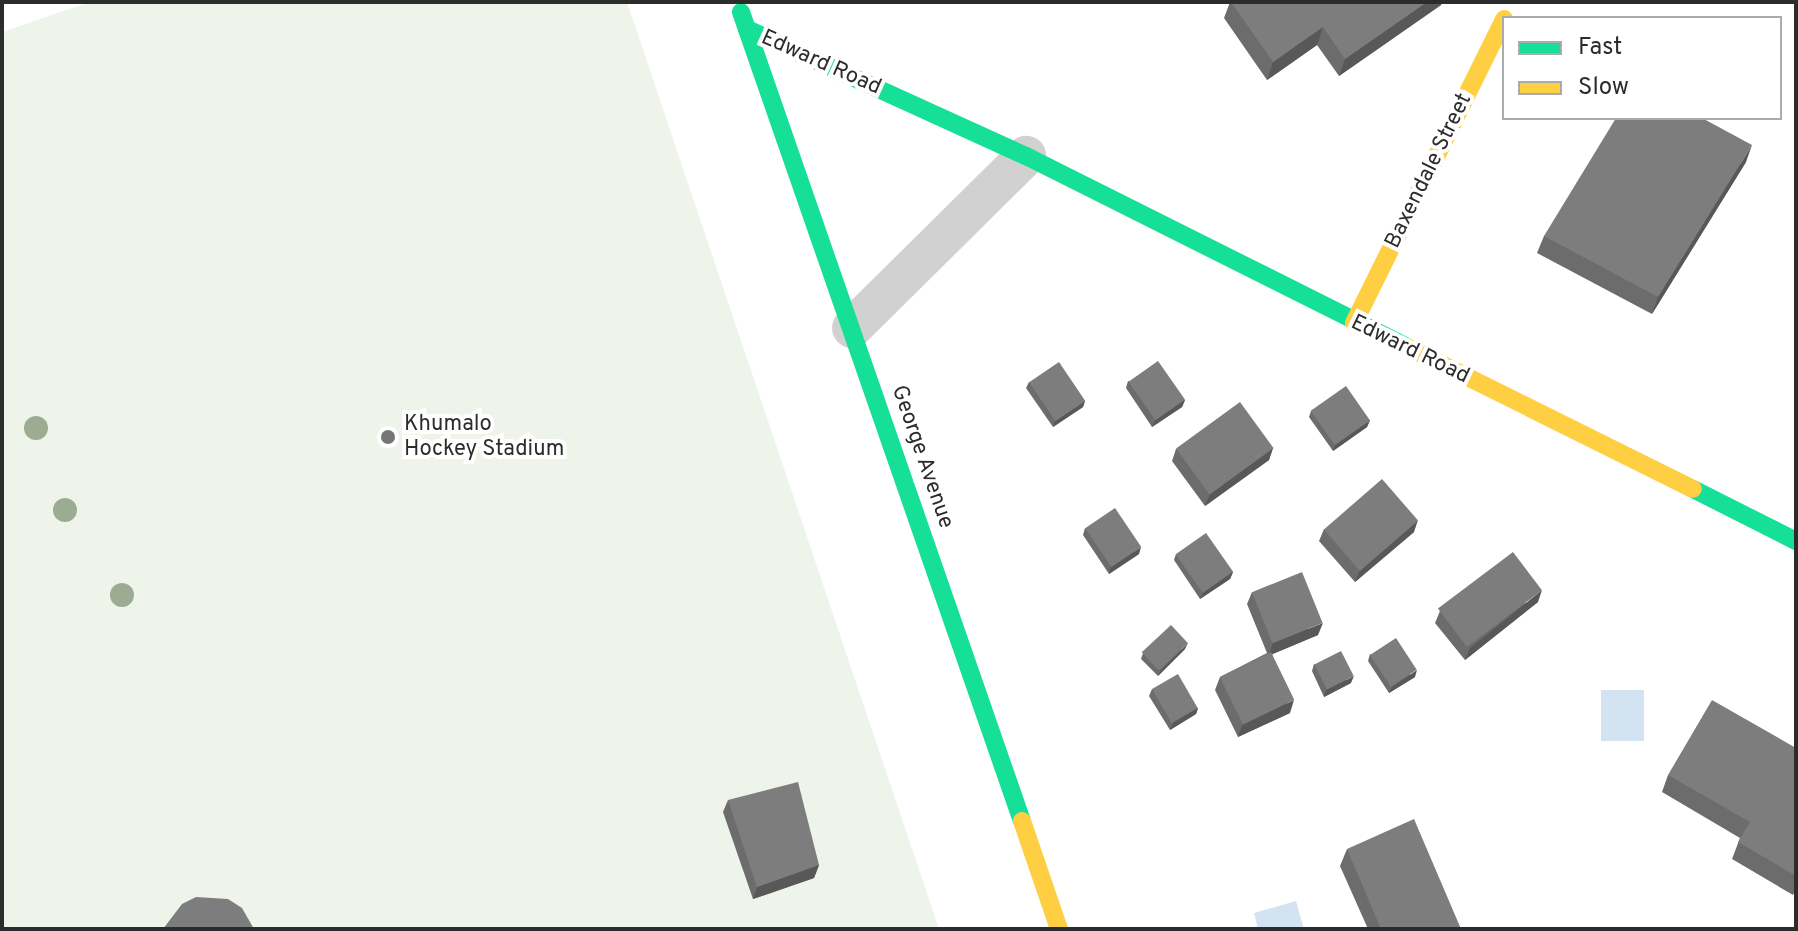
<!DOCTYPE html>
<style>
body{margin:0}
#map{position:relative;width:1798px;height:931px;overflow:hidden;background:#fff;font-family:Overpass,sans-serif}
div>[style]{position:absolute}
.green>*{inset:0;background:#eef4ea}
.water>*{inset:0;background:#d4e3f2;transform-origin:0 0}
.street>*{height:40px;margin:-20px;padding:0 20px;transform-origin:20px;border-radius:20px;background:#d1d1d1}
.fast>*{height:18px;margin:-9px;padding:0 9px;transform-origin:9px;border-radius:9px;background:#16e098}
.slow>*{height:18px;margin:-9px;padding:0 9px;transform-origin:9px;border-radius:9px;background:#ffcf43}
.trees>*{width:24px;height:24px;margin:-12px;border-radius:50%;background:#9bac92}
.wall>*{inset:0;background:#6c6c6c}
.shaded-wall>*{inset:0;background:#585858}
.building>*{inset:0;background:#7d7d7d;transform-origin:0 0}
.dots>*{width:22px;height:22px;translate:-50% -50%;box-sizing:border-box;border:4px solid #fff;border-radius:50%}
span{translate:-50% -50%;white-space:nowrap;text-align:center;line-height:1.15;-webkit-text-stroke:8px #fff;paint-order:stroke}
.street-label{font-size:22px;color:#2c2c2c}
.poi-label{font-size:22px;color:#2c2c2c}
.left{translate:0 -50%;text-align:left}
.frame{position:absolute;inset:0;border:4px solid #2c2c2c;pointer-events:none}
.legend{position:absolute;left:1502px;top:16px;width:280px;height:104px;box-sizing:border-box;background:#fff;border:2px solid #ababab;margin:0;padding:10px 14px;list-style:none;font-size:24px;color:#2c2c2c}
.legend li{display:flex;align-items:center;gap:16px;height:40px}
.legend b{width:40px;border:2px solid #ababab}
</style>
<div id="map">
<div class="green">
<div style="clip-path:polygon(90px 2px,627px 2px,939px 929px,2px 929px,2px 32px)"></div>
</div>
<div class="water">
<div style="left:1601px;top:690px;width:43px;height:51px"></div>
<div style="clip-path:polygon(1296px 901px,1304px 929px,1258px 929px,1254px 913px)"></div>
</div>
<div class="street">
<div style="left:852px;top:328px;width:245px;rotate:-44.7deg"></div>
</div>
<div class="fast">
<div style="left:741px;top:12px;width:856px;rotate:70.85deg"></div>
<div style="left:747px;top:29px;width:307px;rotate:24.5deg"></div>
<div style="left:1026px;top:156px;width:426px;rotate:26.6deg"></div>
<div style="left:1693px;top:489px;width:115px;rotate:26.8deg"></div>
</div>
<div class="slow">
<div style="left:1354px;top:323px;width:339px;rotate:-63.7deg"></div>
<div style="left:1407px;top:347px;width:319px;rotate:26.4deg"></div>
<div style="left:1022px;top:821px;width:114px;rotate:71.1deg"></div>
</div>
<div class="trees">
<div style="left:36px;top:428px"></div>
<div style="left:65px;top:510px"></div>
<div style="left:122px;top:595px"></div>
</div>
<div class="wall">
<div style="clip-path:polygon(1230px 2px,1442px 2px,1441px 5px,1339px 76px,1317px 45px,1267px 80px,1224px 18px)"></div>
<div style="clip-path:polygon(1746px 162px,1652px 314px,1537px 253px,1544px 236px)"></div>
<div style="clip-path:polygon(1128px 381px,1185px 400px,1182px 407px,1152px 427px,1126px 388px)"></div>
<div style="clip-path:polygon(1029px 382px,1085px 401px,1083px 407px,1053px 427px,1026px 388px)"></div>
<div style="clip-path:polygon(1311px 411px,1370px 420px,1367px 427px,1333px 451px,1309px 417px)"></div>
<div style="clip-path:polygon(1273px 448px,1269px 460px,1205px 506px,1172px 461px,1176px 449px)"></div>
<div style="clip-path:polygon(1085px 528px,1139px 554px,1109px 574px,1083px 535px)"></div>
<div style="clip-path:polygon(1324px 529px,1414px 532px,1355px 582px,1319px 541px)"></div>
<div style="clip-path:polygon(1176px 554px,1233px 572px,1230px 579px,1200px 599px,1174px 560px)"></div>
<div style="clip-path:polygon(1252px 592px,1318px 635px,1272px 654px,1290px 713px,1238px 737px,1215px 690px,1220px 677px,1267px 653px,1247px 604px)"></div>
<div style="clip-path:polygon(1538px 602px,1465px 660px,1435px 623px,1440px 611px)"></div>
<div style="clip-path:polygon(1185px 649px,1158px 676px,1141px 659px,1143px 653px)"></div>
<div style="clip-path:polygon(1370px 654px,1415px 677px,1389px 693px,1368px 661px)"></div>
<div style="clip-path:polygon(1314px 664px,1351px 683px,1324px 697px,1312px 671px)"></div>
<div style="clip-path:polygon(1152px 689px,1198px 708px,1196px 714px,1170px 730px,1149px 696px)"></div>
<div style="clip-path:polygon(1796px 748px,1796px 889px,1793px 895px,1732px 859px,1740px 838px,1662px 792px,1668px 775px)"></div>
<div style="clip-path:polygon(728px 800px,819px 865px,814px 878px,753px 899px,723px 812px)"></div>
<div style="clip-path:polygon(1347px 849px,1461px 929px,1368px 929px,1340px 866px)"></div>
</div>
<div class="shaded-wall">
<div style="clip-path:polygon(1427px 2px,1442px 2px,1441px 5px,1339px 76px,1345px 59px)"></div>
<div style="clip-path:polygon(1323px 27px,1317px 45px,1267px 80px,1273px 62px)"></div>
<div style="clip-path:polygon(1752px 145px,1746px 162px,1652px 314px,1658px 297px)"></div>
<div style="clip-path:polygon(1185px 400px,1182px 407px,1152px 427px,1155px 420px)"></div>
<div style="clip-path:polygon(1085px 401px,1083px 407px,1053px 427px,1055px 421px)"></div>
<div style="clip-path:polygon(1370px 420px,1367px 427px,1333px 451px,1335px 445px)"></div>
<div style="clip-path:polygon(1273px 448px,1269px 460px,1205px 506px,1210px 494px)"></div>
<div style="clip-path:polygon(1418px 520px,1414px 532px,1355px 582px,1360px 570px)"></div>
<div style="clip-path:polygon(1141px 547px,1139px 554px,1109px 574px,1111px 567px)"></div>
<div style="clip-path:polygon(1233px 572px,1230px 579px,1200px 599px,1203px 593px)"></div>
<div style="clip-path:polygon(1542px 590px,1538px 602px,1465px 660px,1470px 648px)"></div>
<div style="clip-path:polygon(1323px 623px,1318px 635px,1268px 656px,1273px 643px)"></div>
<div style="clip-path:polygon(1188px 643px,1185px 649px,1158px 676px,1161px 670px)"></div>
<div style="clip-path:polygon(1417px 670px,1415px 677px,1389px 693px,1392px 687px)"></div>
<div style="clip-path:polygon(1354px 676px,1351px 683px,1324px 697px,1326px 690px)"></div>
<div style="clip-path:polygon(1294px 700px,1290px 713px,1238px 737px,1242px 725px)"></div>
<div style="clip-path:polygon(1198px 708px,1196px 714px,1170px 730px,1173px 723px)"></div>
<div style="clip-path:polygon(819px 865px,814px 878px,753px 899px,757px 887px)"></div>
</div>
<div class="building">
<div style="clip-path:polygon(1231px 2px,1427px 2px,1345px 59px,1323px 27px,1273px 62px)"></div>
<div style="clip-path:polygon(1616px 118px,1702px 118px,1752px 145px,1658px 297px,1544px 236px)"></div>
<div style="left:1158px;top:361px;width:47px;height:36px;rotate:55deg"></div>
<div style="left:1059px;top:362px;width:47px;height:36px;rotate:56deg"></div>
<div style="left:1346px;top:386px;width:42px;height:43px;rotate:55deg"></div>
<div style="left:1240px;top:402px;width:57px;height:79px;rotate:54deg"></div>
<div style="left:1382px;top:479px;width:55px;height:77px;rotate:49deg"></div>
<div style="left:1115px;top:508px;width:47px;height:36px;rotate:56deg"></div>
<div style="left:1206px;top:533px;width:47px;height:37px;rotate:55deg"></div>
<div style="left:1513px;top:552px;width:48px;height:94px;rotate:53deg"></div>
<div style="left:1302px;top:572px;width:55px;height:54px;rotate:68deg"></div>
<div style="left:1171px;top:625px;width:25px;height:40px;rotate:47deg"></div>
<div style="left:1396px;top:638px;width:38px;height:31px;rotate:57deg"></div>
<div style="left:1341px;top:651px;width:28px;height:30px;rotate:63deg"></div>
<div style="left:1271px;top:652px;width:53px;height:57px;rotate:64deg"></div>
<div style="left:1178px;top:674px;width:39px;height:30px;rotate:60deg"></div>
<div style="clip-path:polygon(1712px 700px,1796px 748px,1796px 876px,1738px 842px,1750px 822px,1668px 775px)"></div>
<div style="clip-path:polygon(798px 782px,819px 865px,757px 887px,728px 800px)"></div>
<div style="clip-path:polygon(1414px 819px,1461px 929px,1381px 929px,1347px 849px)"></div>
<div style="clip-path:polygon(196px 897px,228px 899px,242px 908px,254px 929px,163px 929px,182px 904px)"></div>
</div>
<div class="dots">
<div style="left:388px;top:437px;background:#767676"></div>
</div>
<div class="street-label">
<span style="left:821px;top:63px;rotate:24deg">Edward Road</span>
<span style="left:1429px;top:171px;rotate:-64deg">Baxendale Street</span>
<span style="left:1410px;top:350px;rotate:26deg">Edward Road</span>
<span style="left:922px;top:457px;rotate:71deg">George Avenue</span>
</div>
<div class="poi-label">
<span class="left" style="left:404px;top:437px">Khumalo<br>Hockey Stadium</span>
</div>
<div class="frame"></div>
<ul class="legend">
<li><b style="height:10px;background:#16e098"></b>Fast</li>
<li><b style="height:10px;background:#ffcf43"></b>Slow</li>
</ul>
</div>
